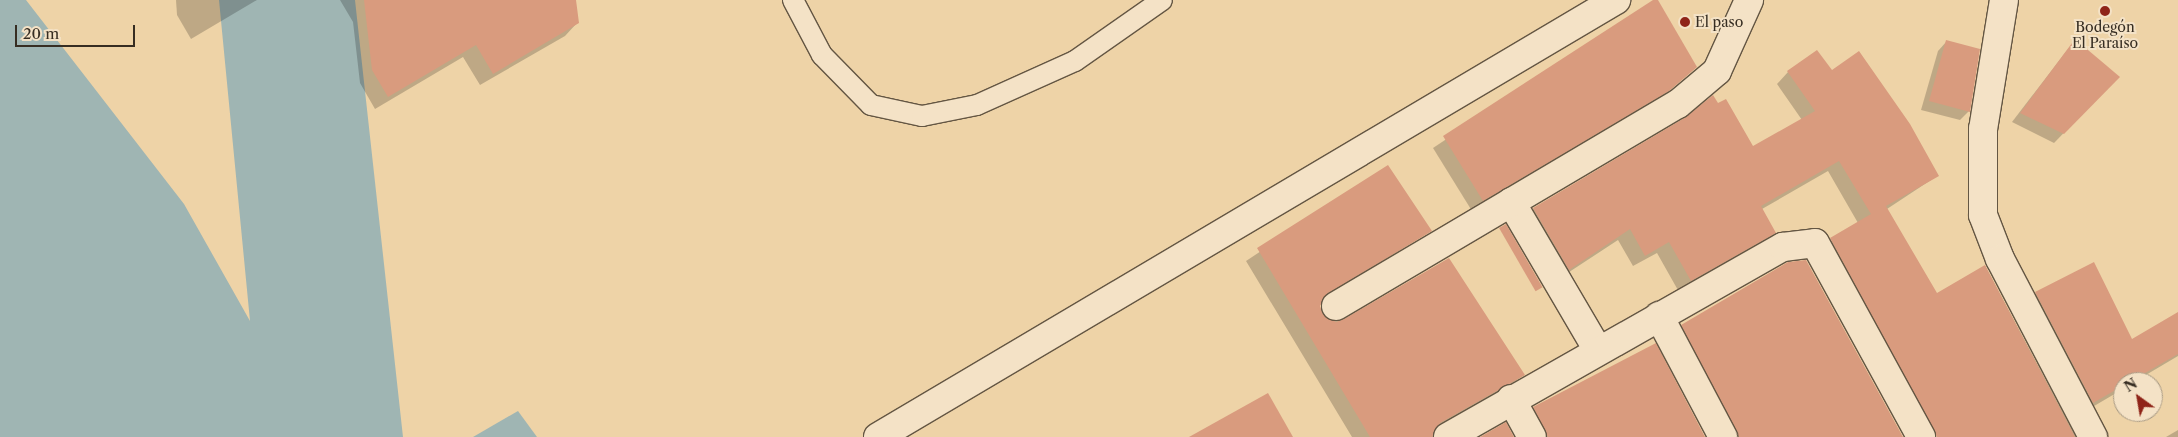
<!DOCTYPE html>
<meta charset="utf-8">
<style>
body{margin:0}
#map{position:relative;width:2178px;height:437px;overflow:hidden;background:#eed3a7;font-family:"Libre Caslon Text",serif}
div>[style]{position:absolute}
.water>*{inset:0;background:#9fb5b3}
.shadow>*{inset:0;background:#0003}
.building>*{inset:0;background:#d99b7e;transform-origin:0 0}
.roads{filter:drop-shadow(1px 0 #645643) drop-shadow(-1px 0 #645643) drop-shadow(0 1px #645643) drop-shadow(0 -1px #645643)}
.service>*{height:20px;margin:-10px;padding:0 10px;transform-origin:10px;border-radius:10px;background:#f4e2c6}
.minor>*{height:28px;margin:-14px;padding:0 14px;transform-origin:14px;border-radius:14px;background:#f4e2c6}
.dots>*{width:14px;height:14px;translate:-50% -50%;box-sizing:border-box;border:2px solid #f4e2c6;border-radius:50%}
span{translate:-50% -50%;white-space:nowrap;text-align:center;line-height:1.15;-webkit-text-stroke:4px #f4e2c6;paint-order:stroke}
.poi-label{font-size:14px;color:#362d22}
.left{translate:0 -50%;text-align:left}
.north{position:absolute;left:2113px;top:372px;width:50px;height:50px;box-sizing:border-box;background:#f4e2c6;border:1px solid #a89a84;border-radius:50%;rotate:328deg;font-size:14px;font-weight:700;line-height:20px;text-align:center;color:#362d22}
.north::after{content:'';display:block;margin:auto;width:18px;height:22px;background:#8f2418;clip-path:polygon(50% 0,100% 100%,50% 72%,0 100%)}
.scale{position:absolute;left:15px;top:25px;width:120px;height:22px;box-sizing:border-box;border:2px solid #362d22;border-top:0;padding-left:6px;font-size:15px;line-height:18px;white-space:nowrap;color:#362d22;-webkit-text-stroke:4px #f4e2c6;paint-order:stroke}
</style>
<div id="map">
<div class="water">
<div style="clip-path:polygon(0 0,26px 0,184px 204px,250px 321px,219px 0,355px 0,403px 437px,0 437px)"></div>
<div style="clip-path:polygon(518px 411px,537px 437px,473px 437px)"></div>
</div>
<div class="shadow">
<div style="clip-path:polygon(176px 0,257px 0,191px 39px,177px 15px)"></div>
<div style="clip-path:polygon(340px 0,575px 0,577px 23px,565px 36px,480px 85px,463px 57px,375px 109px,360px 83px,353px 22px)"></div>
<div style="clip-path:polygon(1655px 0,1696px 67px,1657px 101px,1472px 211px,1433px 148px)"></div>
<div style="clip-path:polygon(2075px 40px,2118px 77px,2054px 143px,2012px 122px)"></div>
<div style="clip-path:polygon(1947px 41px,1969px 111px,1960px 120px,1921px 110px,1938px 51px)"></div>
<div style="clip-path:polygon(1788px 72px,1831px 72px,1937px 176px,1887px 209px,1936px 295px,1985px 266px,2076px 437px,1949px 437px,1939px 422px,1919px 433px,1819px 250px,1858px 223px,1828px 171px,1762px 209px,1775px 233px,1764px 244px,1679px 292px,1657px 253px,1633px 266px,1618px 240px,1557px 280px,1522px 220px,1533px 209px,1687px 118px,1752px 148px,1802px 120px,1777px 84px)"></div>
<div style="clip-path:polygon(1388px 167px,1430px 231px,1323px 299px,1319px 307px,1327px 321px,1344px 321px,1524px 375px,1433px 437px,1352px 437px,1246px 261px)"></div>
<div style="clip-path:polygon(2036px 293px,2132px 341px,2178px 336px,2178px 356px,2134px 382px,2123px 382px,2123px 389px,2084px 412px,2027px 302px)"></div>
<div style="clip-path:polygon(1682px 326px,1902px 437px,1723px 437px,1671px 337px)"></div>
<div style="clip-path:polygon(1534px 408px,1704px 437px,1531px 437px,1522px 419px)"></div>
<div style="clip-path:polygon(2178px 430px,2178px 437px,2166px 437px)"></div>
</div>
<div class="building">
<div style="clip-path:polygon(364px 0,576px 0,579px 23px,493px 74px,476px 45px,388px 97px,372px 70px)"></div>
<div style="clip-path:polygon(1653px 0,1658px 0,1697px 67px,1669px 91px,1483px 201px,1443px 136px)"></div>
<div style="clip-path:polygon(2075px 39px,2120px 77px,2064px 134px,2020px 113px)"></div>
<div style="clip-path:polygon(1946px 40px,1980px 49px,1970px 112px,1929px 101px)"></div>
<div style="clip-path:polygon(1817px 50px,1832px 70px,1859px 51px,1910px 124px,1939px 176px,1886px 206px,1937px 293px,1985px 265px,2075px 437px,1937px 437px,1830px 238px,1871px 214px,1839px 161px,1761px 206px,1776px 233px,1691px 281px,1669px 242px,1645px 256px,1630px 229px,1569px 270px,1533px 208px,1686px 117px,1713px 95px,1718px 103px,1726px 99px,1753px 146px,1815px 111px,1787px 71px)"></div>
<div style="clip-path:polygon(1388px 165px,1432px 231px,1328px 293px,1320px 306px,1323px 314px,1336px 322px,1344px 319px,1449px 258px,1525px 375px,1440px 423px,1432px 437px,1370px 437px,1257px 248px)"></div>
<div style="left:1506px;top:224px;width:73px;height:8px;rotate:60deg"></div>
<div style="clip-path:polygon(1806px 260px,1903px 437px,1739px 437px,1681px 325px,1788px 262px)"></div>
<div style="clip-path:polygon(2094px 262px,2132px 339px,2178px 312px,2178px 354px,2093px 403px,2035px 292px)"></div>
<div style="clip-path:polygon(1656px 343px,1705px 437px,1548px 437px,1533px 407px)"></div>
<div style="clip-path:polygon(1268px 393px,1293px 437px,1189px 437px)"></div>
<div style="clip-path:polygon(1506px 422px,1514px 437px,1480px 437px)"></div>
</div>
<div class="roads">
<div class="service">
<div style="left:793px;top:0;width:62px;rotate:62.2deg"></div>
<div style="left:822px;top:55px;width:70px;rotate:45.6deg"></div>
<div style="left:871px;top:105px;width:52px;rotate:12.2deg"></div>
<div style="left:922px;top:116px;width:56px;rotate:-11.3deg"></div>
<div style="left:977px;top:105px;width:107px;rotate:-24.2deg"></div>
<div style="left:1075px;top:61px;width:106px;rotate:-35deg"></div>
</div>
<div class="minor">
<div style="left:2004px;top:0;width:131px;rotate:99.2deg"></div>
<div style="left:1983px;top:129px;width:86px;rotate:90deg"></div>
<div style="left:1983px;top:215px;width:47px;rotate:68.9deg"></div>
<div style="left:2000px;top:259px;width:201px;rotate:62.4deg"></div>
<div style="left:1511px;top:202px;width:172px;rotate:59.6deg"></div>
<div style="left:1336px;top:306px;width:397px;rotate:-30.6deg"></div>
<div style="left:1678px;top:104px;width:51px;rotate:-40.2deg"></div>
<div style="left:1717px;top:71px;width:78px;rotate:-65.7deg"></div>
<div style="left:1659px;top:316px;width:137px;rotate:62.1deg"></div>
<div style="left:1511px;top:399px;width:43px;rotate:61.1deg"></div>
<div style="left:878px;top:437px;width:858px;rotate:-30.63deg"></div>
<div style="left:1448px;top:437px;width:385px;rotate:-29.6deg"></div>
<div style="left:1783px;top:247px;width:32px;rotate:-7deg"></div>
<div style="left:1815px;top:243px;width:221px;rotate:61.3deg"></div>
</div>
</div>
<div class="dots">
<div style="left:2105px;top:11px;background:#8f2418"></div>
<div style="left:1685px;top:22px;background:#8f2418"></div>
</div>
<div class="poi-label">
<span class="left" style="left:1695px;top:22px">El paso</span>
<span style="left:2105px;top:35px">Bodegón<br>El Paraíso</span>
</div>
<div class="north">N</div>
<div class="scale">20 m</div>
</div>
